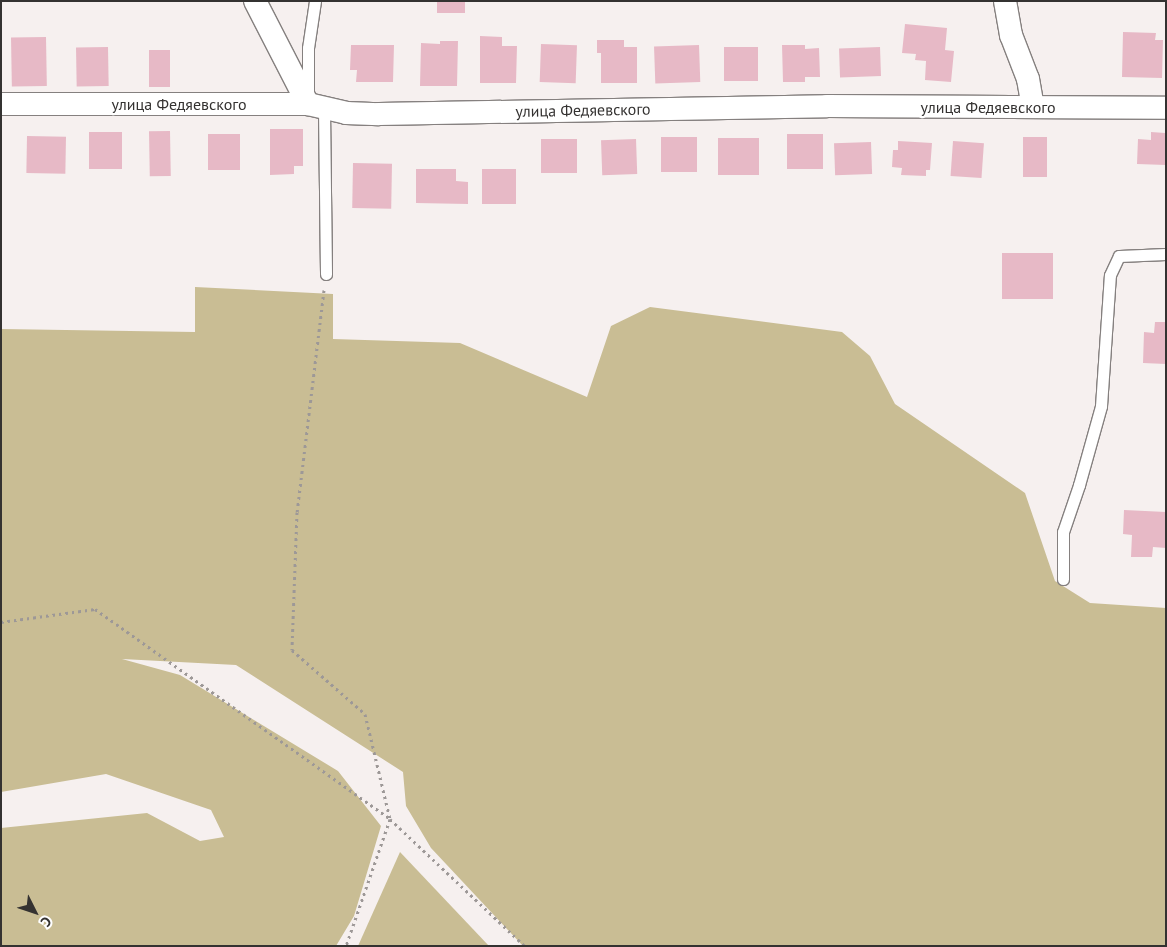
<!DOCTYPE html>
<meta charset="utf-8">
<style>
body{margin:0}
#map{position:relative;width:1167px;height:947px;overflow:hidden;background:#f6f0ef;font-family:"PT Sans",sans-serif}
div>[style]{position:absolute}
.forest>*{inset:0;background:#c9bd94}
.building>*{inset:0;background:#e7b9c6;transform-origin:0 0}
.path>*{height:3px;margin-top:-1.5px;transform-origin:0;background:repeating-linear-gradient(90deg,#9d9897 0 2.5px,transparent 0 6.5px)}
.roads{filter:drop-shadow(1px 0 #85807f) drop-shadow(-1px 0 #85807f) drop-shadow(0 1px #85807f) drop-shadow(0 -1px #85807f)}
.service>*{height:11px;margin:-5.5px;padding:0 5.5px;transform-origin:5.5px;border-radius:5.5px;background:#fff}
.minor>*{height:22px;margin:-11px;padding:0 11px;transform-origin:11px;border-radius:11px;background:#fff}
span{translate:-50% -50%;white-space:nowrap;text-align:center;line-height:1.15;-webkit-text-stroke:4.5px #fff;paint-order:stroke}
.street-label{font-size:16px;color:#343231}
.frame{position:absolute;inset:0;border:2px solid #343231;pointer-events:none}
.north{position:absolute;left:10px;top:887px;width:50px;height:50px;-webkit-text-stroke:4px #fff;paint-order:stroke;rotate:131deg;font-size:14px;font-weight:700;line-height:20px;text-align:center;color:#343231}
.north::after{content:'';display:block;margin:auto;width:18px;height:22px;background:#343231;clip-path:polygon(50% 0,100% 100%,50% 72%,0 100%)}
</style>
<div id="map">
<div class="forest">
<div style="clip-path:polygon(195px 287px,333px 294px,333px 339px,460px 343px,587px 397px,611px 326px,650px 307px,842px 332px,870px 356px,895px 404px,1025px 493px,1055px 581px,1090px 603px,1166px 608px,1166px 946px,523px 946px,431px 848px,406px 806px,403px 772px,236px 665px,122px 659px,180px 675px,338px 771px,381px 826px,354px 916px,336px 946px,1px 946px,1px 828px,147px 813px,200px 841px,224px 837px,211px 810px,106px 774px,1px 792px,1px 329px,195px 332px)"></div>
<div style="clip-path:polygon(400px 852px,489px 946px,358px 946px)"></div>
</div>
<div class="building">
<div style="left:437px;top:1px;width:28px;height:12px"></div>
<div style="clip-path:polygon(905px 24px,947px 28px,945px 50px,954px 51px,951px 82px,925px 80px,926px 61px,915px 60px,916px 54px,902px 53px)"></div>
<div style="clip-path:polygon(1123px 32px,1156px 33px,1155px 40px,1163px 40px,1162px 78px,1122px 77px)"></div>
<div style="clip-path:polygon(480px 36px,502px 37px,502px 46px,517px 46px,516px 83px,480px 83px)"></div>
<div style="left:46px;top:37px;width:49px;height:35px;rotate:89deg"></div>
<div style="clip-path:polygon(597px 40px,624px 40px,624px 47px,637px 47px,637px 83px,601px 83px,601px 53px,597px 53px)"></div>
<div style="clip-path:polygon(440px 41px,458px 41px,457px 86px,420px 86px,421px 43px,440px 44px)"></div>
<div style="left:541px;top:44px;width:36px;height:38px;rotate:2deg"></div>
<div style="clip-path:polygon(351px 45px,394px 45px,393px 82px,356px 82px,357px 70px,350px 70px)"></div>
<div style="left:699px;top:45px;width:37px;height:45px;rotate:88deg"></div>
<div style="clip-path:polygon(782px 45px,805px 45px,805px 49px,819px 48px,820px 77px,805px 77px,805px 82px,783px 82px)"></div>
<div style="left:108px;top:47px;width:39px;height:32px;rotate:89deg"></div>
<div style="left:724px;top:47px;width:34px;height:34px"></div>
<div style="left:880px;top:47px;width:29px;height:41px;rotate:88deg"></div>
<div style="left:149px;top:50px;width:21px;height:37px"></div>
<div style="clip-path:polygon(270px 129px,303px 129px,303px 166px,294px 166px,294px 174px,270px 175px)"></div>
<div style="left:170px;top:131px;width:45px;height:21px;rotate:89deg"></div>
<div style="left:89px;top:132px;width:33px;height:37px"></div>
<div style="clip-path:polygon(1151px 132px,1165px 133px,1166px 165px,1137px 164px,1138px 139px,1151px 140px)"></div>
<div style="left:208px;top:134px;width:32px;height:36px"></div>
<div style="left:787px;top:134px;width:36px;height:35px"></div>
<div style="left:27px;top:136px;width:39px;height:37px;rotate:1deg"></div>
<div style="left:697px;top:137px;width:35px;height:36px;rotate:90deg"></div>
<div style="left:1023px;top:137px;width:24px;height:40px"></div>
<div style="left:718px;top:138px;width:41px;height:37px"></div>
<div style="left:577px;top:139px;width:34px;height:36px;rotate:90deg"></div>
<div style="left:636px;top:139px;width:35px;height:35px;rotate:88deg"></div>
<div style="clip-path:polygon(898px 141px,932px 143px,930px 170px,926px 170px,926px 176px,901px 175px,902px 168px,892px 167px,893px 150px,898px 150px)"></div>
<div style="left:953px;top:141px;width:31px;height:35px;rotate:4deg"></div>
<div style="left:871px;top:142px;width:32px;height:37px;rotate:88deg"></div>
<div style="left:353px;top:163px;width:39px;height:45px;rotate:1deg"></div>
<div style="clip-path:polygon(416px 169px,456px 169px,456px 181px,468px 182px,468px 204px,416px 203px)"></div>
<div style="left:516px;top:169px;width:35px;height:34px;rotate:90deg"></div>
<div style="left:1053px;top:253px;width:46px;height:51px;rotate:90deg"></div>
<div style="clip-path:polygon(1155px 322px,1166px 322px,1166px 364px,1143px 363px,1144px 332px,1154px 333px)"></div>
<div style="clip-path:polygon(1124px 510px,1166px 512px,1166px 548px,1153px 547px,1152px 557px,1131px 557px,1132px 535px,1123px 534px)"></div>
</div>
<div class="path">
<div style="left:324px;top:290px;width:224px;rotate:96.9deg"></div>
<div style="left:297px;top:512px;width:138px;rotate:92.1deg"></div>
<div style="left:292px;top:650px;width:97px;rotate:41.2deg"></div>
<div style="left:365px;top:714px;width:108px;rotate:76.6deg"></div>
<div style="left:390px;top:819px;width:134px;rotate:109.1deg"></div>
<div style="left:1px;top:622px;width:95px;rotate:-7.9deg"></div>
<div style="left:95px;top:609px;width:362px;rotate:35.4deg"></div>
<div style="left:390px;top:819px;width:185px;rotate:43.3deg"></div>
</div>
<div class="roads">
<div class="service">
<div style="left:308px;top:94px;width:46px;rotate:-90deg"></div>
<div style="left:308px;top:48px;width:48px;rotate:-81.5deg"></div>
<div style="left:324px;top:109px;width:165px;rotate:89.3deg"></div>
<div style="left:1063px;top:579px;width:47px;rotate:-90deg"></div>
<div style="left:1063px;top:532px;width:50px;rotate:-71.2deg"></div>
<div style="left:1079px;top:485px;width:82px;rotate:-74.4deg"></div>
<div style="left:1101px;top:406px;width:131px;rotate:-86.1deg"></div>
<div style="left:1110px;top:275px;width:21px;rotate:-65deg"></div>
<div style="left:1119px;top:256px;width:47px;rotate:-2.4deg"></div>
</div>
<div class="minor">
<div style="left:255px;top:1px;width:116px;rotate:62.8deg"></div>
<div style="left:1005px;top:1px;width:35px;rotate:80deg"></div>
<div style="left:1011px;top:35px;width:47px;rotate:68.9deg"></div>
<div style="left:1028px;top:79px;width:28px;rotate:80deg"></div>
<div style="left:1px;top:104px;width:307px"></div>
<div style="left:308px;top:104px;width:39px;rotate:13deg"></div>
<div style="left:346px;top:113px;width:33px;rotate:2deg"></div>
<div style="left:379px;top:114px;width:448px;rotate:-1deg"></div>
<div style="left:827px;top:106px;width:339px;rotate:0.3deg"></div>
</div>
</div>
<div class="street-label">
<span style="left:179px;top:104px">улица Федяевского</span>
<span style="left:988px;top:107px">улица Федяевского</span>
<span style="left:583px;top:110px;rotate:-1deg">улица Федяевского</span>
</div>
<div class="frame"></div>
<div class="north">С</div>
</div>
